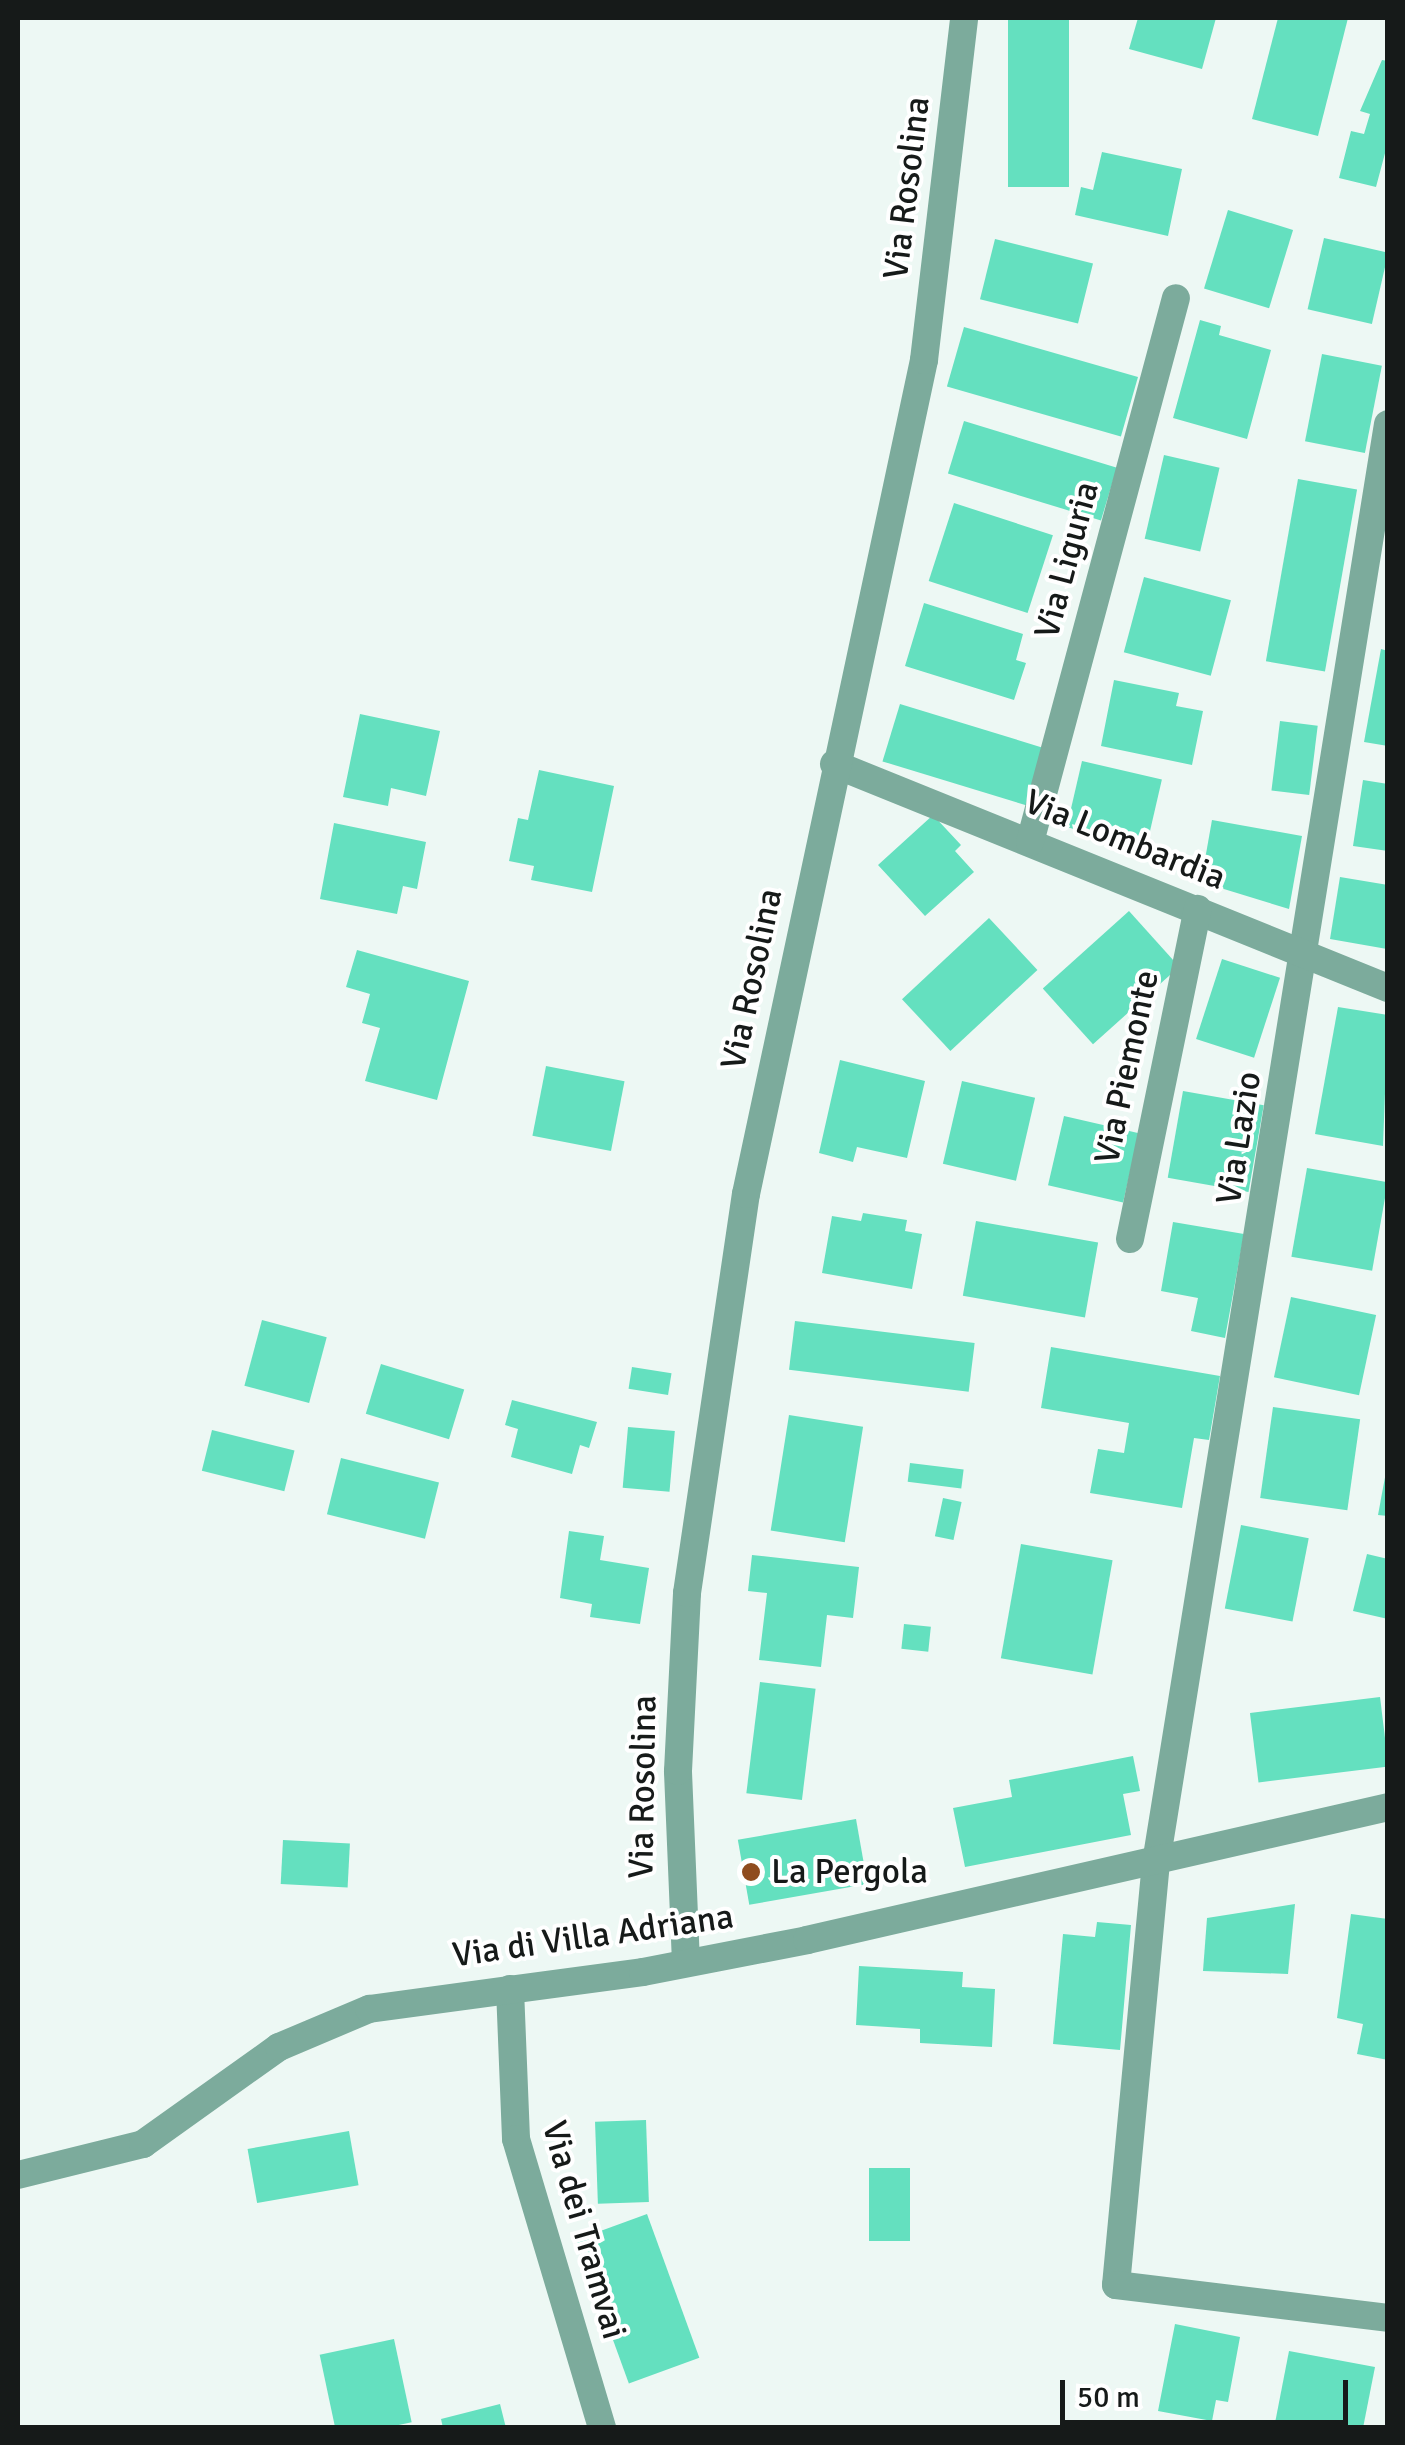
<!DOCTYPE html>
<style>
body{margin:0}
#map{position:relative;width:1405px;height:2445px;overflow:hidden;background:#edf8f4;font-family:Signika,sans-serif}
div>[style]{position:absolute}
.building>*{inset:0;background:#64e0bf;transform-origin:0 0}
.minor>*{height:28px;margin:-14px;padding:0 14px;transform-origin:14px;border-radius:14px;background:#7cab9c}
.dots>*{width:28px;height:28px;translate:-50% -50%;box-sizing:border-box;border:5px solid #fff;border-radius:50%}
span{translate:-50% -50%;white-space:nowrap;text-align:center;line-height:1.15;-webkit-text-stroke:8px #fff;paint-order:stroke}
.street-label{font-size:35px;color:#161a19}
.poi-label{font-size:35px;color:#161a19}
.left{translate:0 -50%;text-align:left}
.frame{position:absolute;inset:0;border:20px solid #161a19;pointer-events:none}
.scale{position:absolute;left:1060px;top:2380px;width:288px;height:45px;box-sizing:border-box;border:5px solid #161a19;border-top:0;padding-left:12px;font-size:30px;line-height:35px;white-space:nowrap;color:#161a19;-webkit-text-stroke:8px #fff;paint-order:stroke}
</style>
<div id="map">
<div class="building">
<div style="left:1008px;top:18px;width:61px;height:169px"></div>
<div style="clip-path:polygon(1138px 18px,1216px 18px,1202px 69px,1129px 49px)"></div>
<div style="clip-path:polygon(1278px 18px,1348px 18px,1318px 136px,1252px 119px)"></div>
<div style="clip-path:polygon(1382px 60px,1388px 61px,1388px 142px,1376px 187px,1339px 178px,1351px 131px,1364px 134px,1370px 114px,1360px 111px)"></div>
<div style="clip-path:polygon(1102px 152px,1182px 169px,1168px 236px,1075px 215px,1081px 187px,1093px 190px)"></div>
<div style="left:1228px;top:210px;width:68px;height:82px;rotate:17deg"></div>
<div style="left:1324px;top:238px;width:66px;height:73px;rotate:13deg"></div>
<div style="left:995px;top:239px;width:101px;height:62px;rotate:14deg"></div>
<div style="clip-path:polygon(1200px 320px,1221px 326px,1219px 335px,1271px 350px,1247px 439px,1173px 418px)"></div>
<div style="left:964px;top:327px;width:181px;height:62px;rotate:16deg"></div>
<div style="left:1322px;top:354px;width:61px;height:89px;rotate:11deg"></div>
<div style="left:964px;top:421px;width:160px;height:55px;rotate:17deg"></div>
<div style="left:1164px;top:455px;width:57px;height:86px;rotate:13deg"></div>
<div style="left:1298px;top:479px;width:60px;height:185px;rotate:10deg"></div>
<div style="left:954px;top:503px;width:104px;height:82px;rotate:18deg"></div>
<div style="left:1144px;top:577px;width:90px;height:78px;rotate:15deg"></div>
<div style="clip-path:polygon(924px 603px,1023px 634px,1016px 660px,1026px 663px,1014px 700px,905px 666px)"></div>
<div style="clip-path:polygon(1381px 649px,1388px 651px,1388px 746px,1364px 742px)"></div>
<div style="clip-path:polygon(1114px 680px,1179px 693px,1176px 706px,1203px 711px,1192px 765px,1101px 746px)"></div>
<div style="left:900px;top:704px;width:151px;height:60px;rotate:17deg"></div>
<div style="clip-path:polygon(360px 714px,440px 731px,426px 796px,391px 788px,388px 806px,343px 797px)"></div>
<div style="left:1280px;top:721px;width:38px;height:70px;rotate:7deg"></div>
<div style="left:1082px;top:761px;width:82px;height:68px;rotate:13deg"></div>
<div style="clip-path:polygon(539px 770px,614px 786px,592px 892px,531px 880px,534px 866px,509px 861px,518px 818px,528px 820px)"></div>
<div style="clip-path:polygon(1363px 780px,1388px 784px,1388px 851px,1353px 846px)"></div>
<div style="clip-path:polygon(933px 815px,961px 845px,955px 851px,974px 872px,925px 916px,878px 865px)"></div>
<div style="clip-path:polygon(1212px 820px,1302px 836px,1289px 909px,1201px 882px)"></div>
<div style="clip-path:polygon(334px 823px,426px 842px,417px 889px,403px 886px,397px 914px,320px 899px)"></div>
<div style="clip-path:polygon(1340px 877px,1388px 885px,1387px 949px,1330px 939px)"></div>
<div style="left:1129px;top:911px;width:75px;height:116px;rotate:48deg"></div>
<div style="left:989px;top:918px;width:71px;height:119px;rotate:47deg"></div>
<div style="clip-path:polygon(357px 950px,469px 981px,437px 1100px,365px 1081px,380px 1028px,362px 1023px,370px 994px,346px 987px)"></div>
<div style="left:1222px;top:959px;width:61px;height:84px;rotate:18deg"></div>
<div style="clip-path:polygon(1338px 1007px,1388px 1015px,1383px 1146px,1315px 1134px)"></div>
<div style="clip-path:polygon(840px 1060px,925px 1081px,907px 1158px,857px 1147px,853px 1162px,819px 1153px)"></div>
<div style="left:546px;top:1066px;width:80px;height:71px;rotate:11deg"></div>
<div style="left:962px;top:1081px;width:75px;height:85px;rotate:13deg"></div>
<div style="left:1183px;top:1091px;width:82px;height:88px;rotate:10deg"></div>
<div style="left:1064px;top:1116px;width:77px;height:71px;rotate:13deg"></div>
<div style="left:1307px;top:1168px;width:82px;height:90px;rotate:10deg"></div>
<div style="clip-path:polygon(863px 1213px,907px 1220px,905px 1231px,922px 1234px,912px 1289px,822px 1273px,832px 1216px,861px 1221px)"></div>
<div style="left:976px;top:1221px;width:124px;height:76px;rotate:10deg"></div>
<div style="clip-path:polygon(1173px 1222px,1244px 1234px,1225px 1338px,1191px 1331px,1198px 1298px,1161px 1291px)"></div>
<div style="left:1291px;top:1297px;width:87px;height:82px;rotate:12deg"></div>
<div style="left:262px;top:1320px;width:67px;height:68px;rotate:15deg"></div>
<div style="left:795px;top:1321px;width:181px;height:49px;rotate:7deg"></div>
<div style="clip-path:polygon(1051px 1347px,1220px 1376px,1209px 1440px,1194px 1438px,1182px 1508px,1090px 1493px,1098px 1449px,1124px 1453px,1129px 1423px,1041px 1408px)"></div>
<div style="left:381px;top:1364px;width:87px;height:52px;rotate:17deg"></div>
<div style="left:632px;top:1367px;width:40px;height:22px;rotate:9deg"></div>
<div style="clip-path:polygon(512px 1400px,597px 1422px,589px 1448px,580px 1445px,572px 1474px,511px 1457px,518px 1429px,505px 1425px)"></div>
<div style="left:1273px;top:1407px;width:88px;height:92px;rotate:8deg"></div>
<div style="left:789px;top:1415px;width:75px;height:117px;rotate:9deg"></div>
<div style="left:628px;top:1427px;width:47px;height:61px;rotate:5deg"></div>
<div style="left:212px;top:1430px;width:85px;height:42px;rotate:14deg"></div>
<div style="left:341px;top:1458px;width:101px;height:58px;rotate:14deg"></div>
<div style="clip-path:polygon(1388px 1461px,1388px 1516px,1378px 1515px)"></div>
<div style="left:910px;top:1463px;width:54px;height:19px;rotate:7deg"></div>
<div style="left:943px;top:1498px;width:19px;height:39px;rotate:12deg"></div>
<div style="left:1241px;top:1525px;width:69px;height:85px;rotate:11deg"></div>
<div style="clip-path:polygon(569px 1531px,604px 1536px,600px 1560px,649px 1568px,640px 1624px,590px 1617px,592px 1604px,560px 1598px)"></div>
<div style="left:1021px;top:1544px;width:93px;height:116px;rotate:10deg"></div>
<div style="clip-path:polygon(1367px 1554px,1388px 1559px,1388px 1619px,1353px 1611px)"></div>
<div style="clip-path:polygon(752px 1555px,859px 1567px,853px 1618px,827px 1615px,821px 1667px,759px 1660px,767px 1593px,748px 1591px)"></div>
<div style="left:904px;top:1624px;width:27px;height:25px;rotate:6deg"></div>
<div style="left:760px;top:1682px;width:56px;height:112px;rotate:7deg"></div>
<div style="left:1380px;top:1697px;width:70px;height:131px;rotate:83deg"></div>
<div style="clip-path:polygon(1133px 1756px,1140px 1791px,1123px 1794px,1131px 1835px,965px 1867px,953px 1808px,1012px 1797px,1009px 1780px)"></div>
<div style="left:856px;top:1819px;width:66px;height:120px;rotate:80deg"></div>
<div style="left:283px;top:1840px;width:67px;height:44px;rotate:3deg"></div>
<div style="clip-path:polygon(1295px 1904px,1288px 1974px,1203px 1971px,1207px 1918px)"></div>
<div style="clip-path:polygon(1351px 1914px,1388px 1919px,1388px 2060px,1357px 2054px,1363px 2024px,1337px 2018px)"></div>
<div style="clip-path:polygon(1097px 1922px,1131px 1925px,1120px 2050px,1053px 2044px,1063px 1934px,1095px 1937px)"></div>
<div style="clip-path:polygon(859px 1966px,963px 1972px,962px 1987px,995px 1989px,992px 2047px,920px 2043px,920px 2029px,856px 2025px)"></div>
<div style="left:646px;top:2120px;width:82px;height:51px;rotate:88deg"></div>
<div style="left:349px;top:2131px;width:55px;height:103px;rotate:80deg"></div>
<div style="left:869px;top:2168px;width:41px;height:73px"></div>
<div style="left:647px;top:2214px;width:153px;height:75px;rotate:70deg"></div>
<div style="clip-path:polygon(1175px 2324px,1240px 2337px,1228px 2402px,1216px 2400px,1212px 2421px,1158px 2411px)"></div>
<div style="left:394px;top:2339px;width:85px;height:76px;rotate:78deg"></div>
<div style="clip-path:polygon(1289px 2351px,1375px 2367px,1363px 2428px,1275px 2423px)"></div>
<div style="clip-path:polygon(500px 2404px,506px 2428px,443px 2428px,441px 2419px)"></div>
</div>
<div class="minor">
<div style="left:1388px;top:424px;width:1457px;rotate:99.16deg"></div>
<div style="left:1156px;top:1862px;width:425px;rotate:95.4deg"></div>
<div style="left:1116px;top:2285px;width:274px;rotate:6.9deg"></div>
<div style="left:834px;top:764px;width:598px;rotate:22.02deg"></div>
<div style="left:1030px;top:842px;width:563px;rotate:-74.98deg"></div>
<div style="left:1130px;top:1239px;width:337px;rotate:-78.4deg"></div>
<div style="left:686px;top:1963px;width:192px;rotate:-92.4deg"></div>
<div style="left:678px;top:1771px;width:178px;rotate:-87.1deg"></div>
<div style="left:687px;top:1593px;width:403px;rotate:-81.6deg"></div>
<div style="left:746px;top:1194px;width:853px;rotate:-77.95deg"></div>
<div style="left:924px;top:360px;width:344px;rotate:-83.3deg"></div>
<div style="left:510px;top:1989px;width:150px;rotate:87.7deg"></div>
<div style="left:516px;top:2139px;width:302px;rotate:73.4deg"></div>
<div style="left:18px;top:2175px;width:129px;rotate:-13.9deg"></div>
<div style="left:143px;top:2144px;width:167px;rotate:-35.5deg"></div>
<div style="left:279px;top:2047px;width:98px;rotate:-22.9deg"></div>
<div style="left:369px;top:2009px;width:276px;rotate:-7.7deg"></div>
<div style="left:643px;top:1972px;width:167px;rotate:-11deg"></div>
<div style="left:807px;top:1940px;width:596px;rotate:-12.89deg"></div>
</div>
<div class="dots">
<div style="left:751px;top:1872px;background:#8f4c1e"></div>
</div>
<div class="street-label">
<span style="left:907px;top:188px;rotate:-83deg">Via Rosolina</span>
<span style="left:1067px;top:560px;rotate:-75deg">Via Liguria</span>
<span style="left:1125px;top:840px;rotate:22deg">Via Lombardia</span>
<span style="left:752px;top:979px;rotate:-78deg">Via Rosolina</span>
<span style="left:1127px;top:1067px;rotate:-78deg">Via Piemonte</span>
<span style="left:1239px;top:1138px;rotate:-81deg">Via Lazio</span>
<span style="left:643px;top:1787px;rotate:-89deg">Via Rosolina</span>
<span style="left:593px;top:1936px;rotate:-8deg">Via di Villa Adriana</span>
<span style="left:584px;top:2230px;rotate:74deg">Via dei Tramvai</span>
</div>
<div class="poi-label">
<span class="left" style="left:771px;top:1872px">La Pergola</span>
</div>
<div class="frame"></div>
<div class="scale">50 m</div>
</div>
